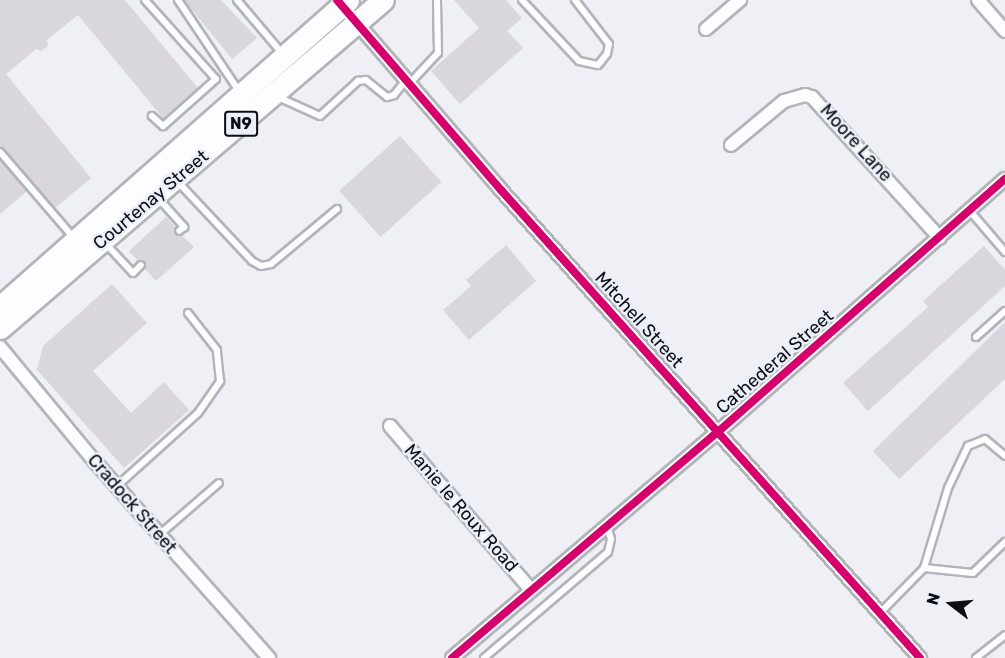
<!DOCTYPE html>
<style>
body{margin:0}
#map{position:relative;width:1005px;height:658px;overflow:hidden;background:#eef0f6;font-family:Rubik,sans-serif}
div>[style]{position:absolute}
.building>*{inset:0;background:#d9d6dd;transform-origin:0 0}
.roads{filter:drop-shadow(2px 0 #b2b4b8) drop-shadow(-2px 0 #b2b4b8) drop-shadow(0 2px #b2b4b8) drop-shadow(0 -2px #b2b4b8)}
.service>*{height:6px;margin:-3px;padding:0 3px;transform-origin:3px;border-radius:3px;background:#fcfdfe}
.minor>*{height:12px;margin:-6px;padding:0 6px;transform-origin:6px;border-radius:6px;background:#fcfdfe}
.trunk>*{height:21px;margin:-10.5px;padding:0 10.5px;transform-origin:10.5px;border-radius:10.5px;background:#fcfdfe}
.cycleway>*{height:8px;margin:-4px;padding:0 4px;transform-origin:4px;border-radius:4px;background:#d6006c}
span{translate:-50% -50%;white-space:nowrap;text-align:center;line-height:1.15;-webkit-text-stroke:5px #eaeffa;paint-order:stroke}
.shield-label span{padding:2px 4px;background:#eaeffa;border:2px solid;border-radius:4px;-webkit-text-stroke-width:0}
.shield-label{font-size:16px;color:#0c0e12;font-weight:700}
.street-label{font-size:18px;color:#0c0e12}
.north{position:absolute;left:921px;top:574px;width:60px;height:60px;-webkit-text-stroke:4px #eaeffa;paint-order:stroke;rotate:286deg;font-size:16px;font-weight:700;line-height:24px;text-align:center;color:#0c0e12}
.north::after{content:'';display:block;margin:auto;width:21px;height:27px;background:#0c0e12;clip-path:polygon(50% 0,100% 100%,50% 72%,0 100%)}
</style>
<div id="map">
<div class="building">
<div style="clip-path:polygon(0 0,125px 0,198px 88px,163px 118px,78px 15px,47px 40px,48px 46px,41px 51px,36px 49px,6px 74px,91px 178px,55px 208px,0 147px)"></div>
<div style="clip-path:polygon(184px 0,221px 0,257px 38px,232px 59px)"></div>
<div style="clip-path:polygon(454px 0,506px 0,522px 18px,507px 31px,523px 48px,460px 104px,431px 71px,479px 28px)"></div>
<div style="left:400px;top:136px;width:62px;height:82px;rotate:48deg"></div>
<div style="clip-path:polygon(0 160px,27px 191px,0 214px)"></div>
<div style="clip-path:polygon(166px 217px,175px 227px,175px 235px,182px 235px,194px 247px,156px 281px,145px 269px,145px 262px,138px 261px,129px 251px)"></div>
<div style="clip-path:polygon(506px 245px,536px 281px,469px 340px,443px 310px,471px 286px,466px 280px)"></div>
<div style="clip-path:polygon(984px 246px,1005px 270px,1005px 286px,868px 411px,843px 383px,928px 307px,923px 301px)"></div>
<div style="clip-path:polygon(112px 284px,147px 323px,93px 371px,131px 413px,164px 382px,189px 410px,124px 468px,37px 370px,43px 346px)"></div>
<div style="clip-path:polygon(1005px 322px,1005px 379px,899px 479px,873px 451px)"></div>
</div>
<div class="roads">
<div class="service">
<div style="left:145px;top:0;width:106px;rotate:48.1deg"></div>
<div style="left:216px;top:79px;width:71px;rotate:138.4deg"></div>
<div style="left:163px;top:126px;width:15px;rotate:-138deg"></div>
<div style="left:178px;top:0;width:110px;rotate:56.2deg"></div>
<div style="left:237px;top:0;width:68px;rotate:49.8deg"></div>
<div style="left:522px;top:0;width:83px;rotate:46.9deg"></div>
<div style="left:579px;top:61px;width:19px;rotate:12deg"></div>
<div style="left:598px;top:65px;width:14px;rotate:-51deg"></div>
<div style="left:607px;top:54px;width:10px;rotate:-79deg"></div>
<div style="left:609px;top:44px;width:56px;rotate:-127.7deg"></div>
<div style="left:410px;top:83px;width:41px;rotate:-47deg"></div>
<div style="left:438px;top:53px;width:53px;rotate:-91.1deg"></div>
<div style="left:278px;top:97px;width:46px;rotate:24.3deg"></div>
<div style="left:320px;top:116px;width:52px;rotate:-42.6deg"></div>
<div style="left:358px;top:81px;width:8px;rotate:-7deg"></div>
<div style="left:366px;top:80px;width:27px;rotate:39deg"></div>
<div style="left:387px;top:97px;width:7px;rotate:-16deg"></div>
<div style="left:394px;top:95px;width:19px;rotate:-51deg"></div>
<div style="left:0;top:152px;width:113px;rotate:49.3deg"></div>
<div style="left:177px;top:181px;width:110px;rotate:46.8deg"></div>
<div style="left:252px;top:261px;width:10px;rotate:29deg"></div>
<div style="left:261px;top:266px;width:10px;rotate:-11deg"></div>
<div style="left:271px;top:264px;width:86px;rotate:-39.8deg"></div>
<div style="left:159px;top:199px;width:38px;rotate:48deg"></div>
<div style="left:184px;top:227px;width:6px;rotate:141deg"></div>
<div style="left:970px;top:211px;width:54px;rotate:49.5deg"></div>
<div style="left:105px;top:243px;width:41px;rotate:47deg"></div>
<div style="left:133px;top:273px;width:11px;rotate:-45deg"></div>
<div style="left:976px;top:337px;width:39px;rotate:-42deg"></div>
<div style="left:117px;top:486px;width:109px;rotate:-42deg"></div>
<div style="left:198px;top:413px;width:39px;rotate:-55deg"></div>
<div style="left:220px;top:381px;width:31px;rotate:-96deg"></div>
<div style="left:217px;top:350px;width:47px;rotate:-128.1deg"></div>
<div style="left:159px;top:535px;width:79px;rotate:-40.9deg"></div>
<div style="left:924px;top:568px;width:49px;rotate:5.8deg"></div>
<div style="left:973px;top:573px;width:45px;rotate:-44.1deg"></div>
<div style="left:880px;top:613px;width:63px;rotate:-45.6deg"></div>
<div style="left:924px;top:568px;width:84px;rotate:-73.3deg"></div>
<div style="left:948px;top:488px;width:47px;rotate:-64.5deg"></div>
<div style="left:968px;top:446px;width:18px;rotate:-22deg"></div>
<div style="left:985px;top:439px;width:26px;rotate:40deg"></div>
<div style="left:484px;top:658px;width:163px;rotate:-40.5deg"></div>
<div style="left:608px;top:552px;width:13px;rotate:-77deg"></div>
<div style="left:611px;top:539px;width:14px;rotate:-107deg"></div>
<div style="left:976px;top:658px;width:37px;rotate:-38deg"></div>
</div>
<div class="minor">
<div style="left:978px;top:0;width:41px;rotate:48.9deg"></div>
<div style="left:338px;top:1px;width:250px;rotate:49.2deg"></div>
<div style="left:501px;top:190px;width:628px;rotate:48.16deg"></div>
<div style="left:706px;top:29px;width:45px;rotate:-40.5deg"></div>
<div style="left:731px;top:145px;width:69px;rotate:-39.7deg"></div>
<div style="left:784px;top:101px;width:22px;rotate:-16deg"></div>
<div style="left:805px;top:95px;width:7px;rotate:16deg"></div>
<div style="left:812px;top:97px;width:190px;rotate:47.8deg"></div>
<div style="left:0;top:347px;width:151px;rotate:50.4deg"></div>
<div style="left:96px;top:463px;width:261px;rotate:48.4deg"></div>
<div style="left:390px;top:426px;width:216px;rotate:49.3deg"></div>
<div style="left:452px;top:658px;width:350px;rotate:-40.4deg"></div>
<div style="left:719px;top:431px;width:381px;rotate:-41.4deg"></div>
</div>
<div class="trunk">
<div style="left:0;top:307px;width:464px;rotate:-41.4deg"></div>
<div style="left:0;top:328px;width:504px;rotate:-40.58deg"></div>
</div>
</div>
<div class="cycleway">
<div style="left:337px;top:0;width:251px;rotate:49.2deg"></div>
<div style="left:501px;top:190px;width:628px;rotate:48.16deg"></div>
<div style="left:452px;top:658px;width:350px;rotate:-40.4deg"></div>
<div style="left:719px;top:431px;width:381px;rotate:-41.4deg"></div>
</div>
<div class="shield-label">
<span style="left:241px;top:124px">N9</span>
</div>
<div class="street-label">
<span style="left:856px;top:143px;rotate:48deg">Moore Lane</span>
<span style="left:151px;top:200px;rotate:-40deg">Courtenay Street</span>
<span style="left:639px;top:320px;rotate:48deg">Mitchell Street</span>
<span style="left:775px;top:362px;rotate:-41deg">Cathederal Street</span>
<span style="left:132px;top:504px;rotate:49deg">Cradock Street</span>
<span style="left:461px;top:508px;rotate:49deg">Manie le Roux Road</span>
</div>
<div class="north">N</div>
</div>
